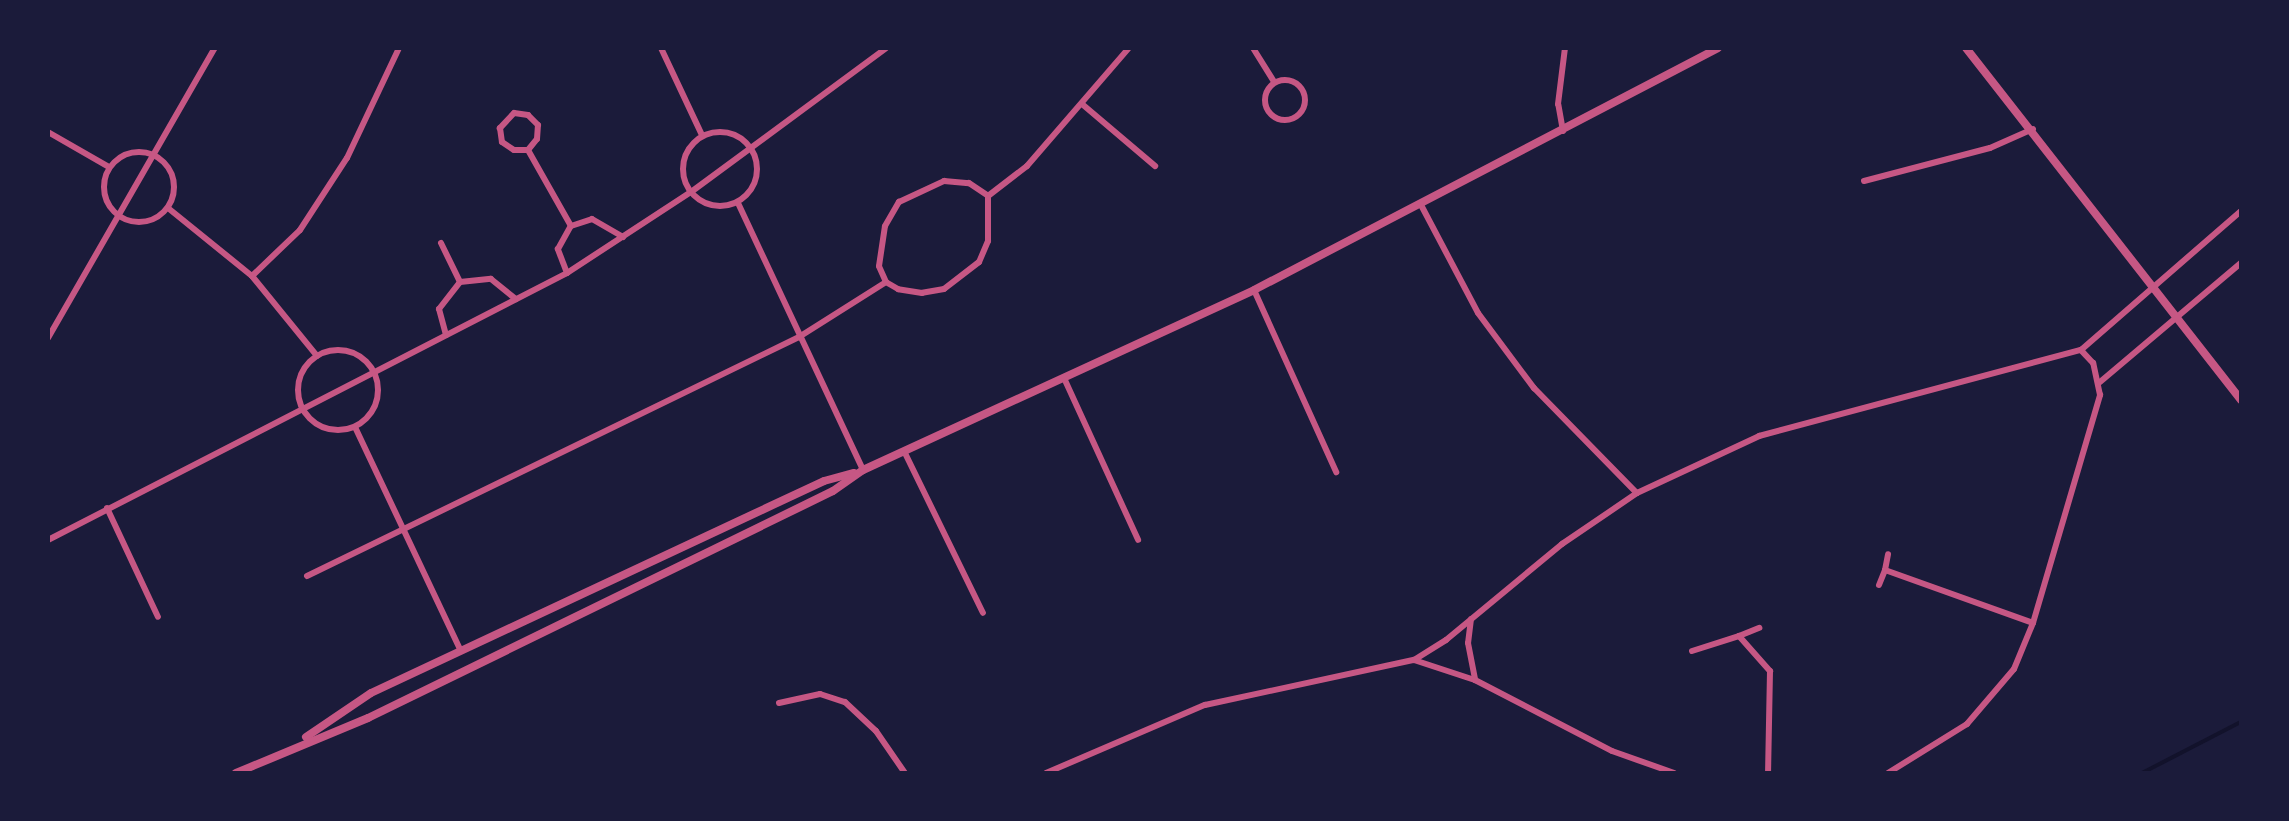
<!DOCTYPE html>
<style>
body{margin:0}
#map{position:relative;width:2289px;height:821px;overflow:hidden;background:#1b1b3a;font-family:Helvetica,sans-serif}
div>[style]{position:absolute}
.stream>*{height:4px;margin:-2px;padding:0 2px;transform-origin:2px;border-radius:2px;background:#12122b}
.minor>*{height:6px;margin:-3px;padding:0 3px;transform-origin:3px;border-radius:3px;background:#c65784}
.minor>.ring{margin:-3px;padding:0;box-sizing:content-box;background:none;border:6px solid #c65784;border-radius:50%}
.tertiary>*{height:8px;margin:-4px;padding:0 4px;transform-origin:4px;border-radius:4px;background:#c65784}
span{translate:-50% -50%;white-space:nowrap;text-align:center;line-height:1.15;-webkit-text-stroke:6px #1b1b3a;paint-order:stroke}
.frame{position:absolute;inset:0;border:50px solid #1b1b3a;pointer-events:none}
</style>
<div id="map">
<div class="stream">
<div style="left:2142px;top:773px;width:111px;rotate:-27.3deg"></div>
</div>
<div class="minor">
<div style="left:661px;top:48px;width:96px;rotate:64.8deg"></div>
<div style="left:1253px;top:48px;width:39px;rotate:58deg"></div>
<div class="ring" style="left:1265px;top:80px;width:34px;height:34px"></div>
<div style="left:1082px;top:104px;width:96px;rotate:40.3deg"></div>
<div style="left:1563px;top:131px;width:27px;rotate:-100deg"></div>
<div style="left:1558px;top:104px;width:56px;rotate:-82.9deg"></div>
<div class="ring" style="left:683px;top:132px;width:68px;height:68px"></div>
<div style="left:48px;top:132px;width:70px;rotate:29.8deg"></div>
<div style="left:528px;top:150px;width:14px;rotate:-51deg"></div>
<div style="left:537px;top:139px;width:14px;rotate:-86deg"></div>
<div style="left:538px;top:125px;width:14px;rotate:-135deg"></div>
<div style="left:528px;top:115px;width:14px;rotate:-172deg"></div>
<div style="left:514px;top:113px;width:21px;rotate:133deg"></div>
<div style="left:500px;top:128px;width:14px;rotate:82deg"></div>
<div style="left:502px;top:142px;width:14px;rotate:34deg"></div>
<div style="left:514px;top:150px;width:14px"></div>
<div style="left:528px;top:150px;width:87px;rotate:60.5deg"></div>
<div class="ring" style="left:104px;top:152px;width:64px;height:64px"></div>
<div style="left:944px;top:181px;width:25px;rotate:5deg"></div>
<div style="left:969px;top:183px;width:23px;rotate:34deg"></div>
<div style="left:988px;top:196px;width:45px;rotate:90deg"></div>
<div style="left:988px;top:241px;width:23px;rotate:113deg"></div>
<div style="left:979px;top:262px;width:44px;rotate:142.4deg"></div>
<div style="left:944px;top:289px;width:22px;rotate:170deg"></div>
<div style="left:922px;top:293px;width:24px;rotate:-171deg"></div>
<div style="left:898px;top:289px;width:14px;rotate:-150deg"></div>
<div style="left:886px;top:282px;width:17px;rotate:-114deg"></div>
<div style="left:879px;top:266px;width:40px;rotate:-81.5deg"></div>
<div style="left:885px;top:226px;width:28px;rotate:-60deg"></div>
<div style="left:899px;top:202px;width:50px;rotate:-25deg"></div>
<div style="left:1864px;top:181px;width:130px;rotate:-14.7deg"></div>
<div style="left:1990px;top:148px;width:47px;rotate:-23.8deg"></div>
<div style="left:988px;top:196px;width:49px;rotate:-37.6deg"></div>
<div style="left:1027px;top:166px;width:156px;rotate:-49.2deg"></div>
<div style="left:738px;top:203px;width:295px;rotate:64.9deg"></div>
<div style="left:1420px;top:203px;width:124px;rotate:62.2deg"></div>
<div style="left:1478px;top:313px;width:94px;rotate:53.3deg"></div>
<div style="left:1534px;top:388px;width:147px;rotate:45.6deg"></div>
<div style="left:168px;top:208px;width:108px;rotate:39deg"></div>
<div style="left:252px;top:276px;width:103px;rotate:50.9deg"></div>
<div style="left:441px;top:243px;width:43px;rotate:64deg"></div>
<div style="left:567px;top:273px;width:26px;rotate:-111deg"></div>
<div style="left:558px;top:249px;width:26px;rotate:-61deg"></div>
<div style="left:571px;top:226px;width:22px;rotate:-18deg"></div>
<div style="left:592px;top:219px;width:36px;rotate:30deg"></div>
<div style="left:252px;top:276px;width:66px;rotate:-43.8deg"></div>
<div style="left:300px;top:230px;width:86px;rotate:-56.9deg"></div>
<div style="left:347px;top:158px;width:122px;rotate:-64.7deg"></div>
<div style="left:1254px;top:290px;width:200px;rotate:65.7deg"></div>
<div style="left:446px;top:335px;width:27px;rotate:-105deg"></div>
<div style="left:439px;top:309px;width:34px;rotate:-52deg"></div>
<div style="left:460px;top:282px;width:31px;rotate:-6deg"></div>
<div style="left:491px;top:279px;width:32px;rotate:39deg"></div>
<div style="left:48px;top:338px;width:335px;rotate:-60.1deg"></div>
<div class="ring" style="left:298px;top:350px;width:74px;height:74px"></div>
<div style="left:1064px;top:378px;width:178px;rotate:65.4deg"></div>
<div style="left:2100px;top:382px;width:185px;rotate:-40.2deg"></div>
<div style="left:355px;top:427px;width:248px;rotate:64.7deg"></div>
<div style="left:904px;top:451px;width:180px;rotate:64deg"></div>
<div style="left:107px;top:508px;width:120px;rotate:64.9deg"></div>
<div style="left:48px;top:540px;width:584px;rotate:-27.22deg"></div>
<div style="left:567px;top:273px;width:148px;rotate:-33.2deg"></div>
<div style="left:691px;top:192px;width:242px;rotate:-36.4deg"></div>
<div style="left:1885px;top:570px;width:16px;rotate:-79deg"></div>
<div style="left:307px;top:576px;width:547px;rotate:-25.91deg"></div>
<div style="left:799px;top:337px;width:103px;rotate:-32.3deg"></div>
<div style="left:1879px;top:585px;width:16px;rotate:-68deg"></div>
<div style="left:1885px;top:570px;width:157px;rotate:19.7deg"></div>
<div style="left:1471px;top:619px;width:24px;rotate:97deg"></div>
<div style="left:1468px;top:643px;width:38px;rotate:79deg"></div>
<div style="left:1475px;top:680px;width:154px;rotate:27.4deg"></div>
<div style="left:1612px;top:751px;width:66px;rotate:19.5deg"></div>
<div style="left:1739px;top:636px;width:22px;rotate:-22deg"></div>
<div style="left:1692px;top:651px;width:49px;rotate:-17.7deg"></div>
<div style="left:1739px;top:636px;width:47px;rotate:48.5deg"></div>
<div style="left:1770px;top:671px;width:102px;rotate:91.1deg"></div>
<div style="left:1414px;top:660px;width:64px;rotate:18.2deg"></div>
<div style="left:779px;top:703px;width:42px;rotate:-12.4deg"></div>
<div style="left:820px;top:694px;width:26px;rotate:18deg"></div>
<div style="left:845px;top:702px;width:42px;rotate:43.1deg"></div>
<div style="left:876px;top:731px;width:51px;rotate:55.4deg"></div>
<div style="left:1046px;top:773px;width:173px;rotate:-23.2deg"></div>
<div style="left:1205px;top:705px;width:214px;rotate:-12.2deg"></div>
<div style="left:1414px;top:660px;width:38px;rotate:-32deg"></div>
<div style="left:1446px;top:640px;width:151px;rotate:-39.6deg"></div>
<div style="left:1562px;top:544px;width:91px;rotate:-34.2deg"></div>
<div style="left:1637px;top:493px;width:135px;rotate:-25deg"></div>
<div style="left:1759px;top:436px;width:333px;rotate:-15deg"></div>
<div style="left:2081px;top:350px;width:212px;rotate:-41deg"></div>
<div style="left:1888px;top:773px;width:93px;rotate:-31.8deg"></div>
<div style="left:1967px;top:724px;width:72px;rotate:-49.5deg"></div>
<div style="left:2014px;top:669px;width:50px;rotate:-67.6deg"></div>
<div style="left:2033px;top:623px;width:238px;rotate:-73.6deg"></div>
<div style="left:2100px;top:395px;width:33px;rotate:-102deg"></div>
<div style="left:2093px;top:363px;width:18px;rotate:-133deg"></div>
</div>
<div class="tertiary">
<div style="left:1966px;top:48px;width:447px;rotate:52deg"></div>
<div style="left:306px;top:737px;width:78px;rotate:-34.1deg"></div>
<div style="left:371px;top:693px;width:500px;rotate:-25.08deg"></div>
<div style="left:824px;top:481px;width:31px;rotate:-15deg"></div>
<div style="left:236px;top:773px;width:143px;rotate:-22.6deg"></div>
<div style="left:368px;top:718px;width:517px;rotate:-26.02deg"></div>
<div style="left:833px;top:491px;width:37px;rotate:-35deg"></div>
<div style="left:863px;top:470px;width:430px;rotate:-24.7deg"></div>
<div style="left:1254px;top:290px;width:523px;rotate:-27.54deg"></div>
</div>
<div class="frame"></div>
</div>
